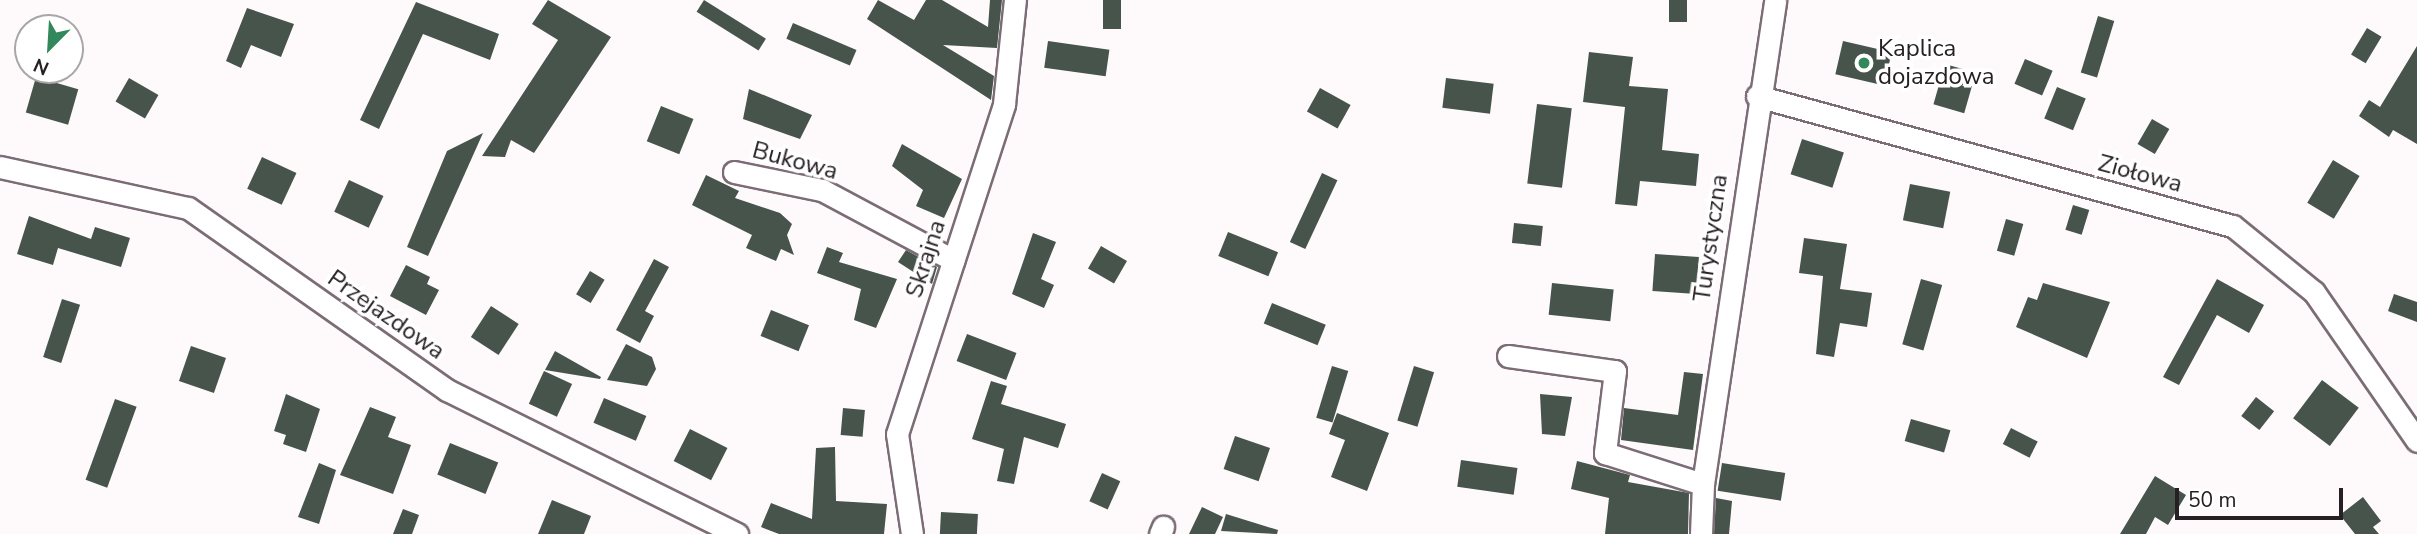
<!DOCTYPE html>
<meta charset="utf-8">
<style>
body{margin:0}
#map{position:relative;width:2417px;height:534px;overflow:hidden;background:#fefafc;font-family:"Nunito Sans",sans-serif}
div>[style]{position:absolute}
.building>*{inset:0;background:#46544b;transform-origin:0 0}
.roads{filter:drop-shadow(2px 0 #7b6c76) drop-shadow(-2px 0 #7b6c76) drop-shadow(0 2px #7b6c76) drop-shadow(0 -2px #7b6c76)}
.minor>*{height:21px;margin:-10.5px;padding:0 10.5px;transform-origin:10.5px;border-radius:10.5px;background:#fff}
.dots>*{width:19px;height:19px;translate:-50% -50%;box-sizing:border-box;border:4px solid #fff;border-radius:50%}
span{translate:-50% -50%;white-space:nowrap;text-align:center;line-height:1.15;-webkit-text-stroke:7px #fff;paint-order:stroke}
.poi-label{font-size:24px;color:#262024}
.left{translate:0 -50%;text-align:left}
.street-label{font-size:24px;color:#262024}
.north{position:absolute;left:14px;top:14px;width:70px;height:70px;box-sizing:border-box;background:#fff;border:2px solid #a8a6a7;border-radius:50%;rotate:204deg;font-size:19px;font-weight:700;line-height:28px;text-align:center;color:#262024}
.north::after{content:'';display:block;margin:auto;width:24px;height:32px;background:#33885b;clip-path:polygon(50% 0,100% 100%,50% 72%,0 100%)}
.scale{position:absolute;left:2175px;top:488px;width:168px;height:32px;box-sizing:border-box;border:4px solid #262024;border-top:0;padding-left:9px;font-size:21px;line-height:24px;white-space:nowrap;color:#262024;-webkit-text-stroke:5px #fff;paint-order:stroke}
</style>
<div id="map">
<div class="building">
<div style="clip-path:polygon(548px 0,611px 37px,534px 153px,511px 140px,505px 157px,482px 156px,558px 40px,532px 24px)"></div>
<div style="left:704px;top:0;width:73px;height:14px;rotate:32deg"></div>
<div style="clip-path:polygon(878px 0,914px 20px,926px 0,942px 0,988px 27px,990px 0,1002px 0,997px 48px,943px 45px,994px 76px,991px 100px,867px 19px)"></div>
<div style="left:1103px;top:0;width:18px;height:29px"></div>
<div style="left:1669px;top:0;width:18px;height:22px"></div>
<div style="clip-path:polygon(416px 2px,499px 34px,490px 60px,423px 34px,379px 129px,360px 120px)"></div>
<div style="clip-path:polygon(247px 8px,294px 24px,281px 57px,251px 45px,241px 68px,226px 61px)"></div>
<div style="left:2098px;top:16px;width:17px;height:59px;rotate:17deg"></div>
<div style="left:793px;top:23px;width:69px;height:17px;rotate:23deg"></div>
<div style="left:2367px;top:28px;width:17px;height:31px;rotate:31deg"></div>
<div style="left:1048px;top:41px;width:62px;height:27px;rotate:8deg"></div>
<div style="left:1843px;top:41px;width:50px;height:34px;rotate:13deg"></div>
<div style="clip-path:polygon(2417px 46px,2417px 144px,2393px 130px,2389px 137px,2359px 116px,2369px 100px,2380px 107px)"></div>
<div style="clip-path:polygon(1589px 52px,1633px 57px,1629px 86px,1668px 89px,1662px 150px,1699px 154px,1696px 186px,1640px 181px,1637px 206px,1615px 204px,1625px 107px,1583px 102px)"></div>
<div style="left:2025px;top:59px;width:30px;height:27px;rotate:23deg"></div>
<div style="left:1945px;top:64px;width:32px;height:42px;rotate:16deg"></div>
<div style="left:36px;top:77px;width:44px;height:37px;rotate:16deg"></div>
<div style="left:129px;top:78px;width:34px;height:27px;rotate:30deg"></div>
<div style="left:1446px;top:78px;width:48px;height:30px;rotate:7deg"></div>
<div style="left:2057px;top:87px;width:31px;height:34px;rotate:22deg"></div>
<div style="left:1320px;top:88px;width:35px;height:27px;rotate:29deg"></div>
<div style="clip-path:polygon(749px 89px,812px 115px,800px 139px,743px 119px)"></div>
<div style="left:1537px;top:104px;width:35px;height:80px;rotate:7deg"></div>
<div style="left:661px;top:106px;width:35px;height:38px;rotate:22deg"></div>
<div style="left:2152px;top:119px;width:20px;height:29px;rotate:30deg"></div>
<div style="clip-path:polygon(483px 133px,428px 256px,407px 247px,447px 151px)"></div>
<div style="left:1802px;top:139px;width:44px;height:37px;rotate:18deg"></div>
<div style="clip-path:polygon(902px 144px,962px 179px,944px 218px,916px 206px,923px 190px,892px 166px)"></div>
<div style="left:262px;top:157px;width:38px;height:35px;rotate:25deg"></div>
<div style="left:2333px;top:160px;width:31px;height:50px;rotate:31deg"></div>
<div style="left:1322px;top:173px;width:17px;height:76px;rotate:25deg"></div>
<div style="clip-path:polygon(706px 175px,739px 191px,735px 198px,780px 213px,792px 224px,787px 235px,794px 255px,781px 249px,776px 261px,746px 248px,752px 235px,692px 205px)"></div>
<div style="left:349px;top:180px;width:38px;height:35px;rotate:25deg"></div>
<div style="left:1910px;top:184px;width:41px;height:37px;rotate:11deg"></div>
<div style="left:2073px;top:205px;width:17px;height:26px;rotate:17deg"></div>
<div style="clip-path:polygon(29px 216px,91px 239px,95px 227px,130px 238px,121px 267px,58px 248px,53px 265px,17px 254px)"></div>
<div style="left:2006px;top:219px;width:18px;height:33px;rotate:16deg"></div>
<div style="left:1514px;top:223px;width:29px;height:20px;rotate:6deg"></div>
<div style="left:1228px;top:232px;width:54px;height:26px;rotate:22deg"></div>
<div style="clip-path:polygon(1033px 233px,1056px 242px,1041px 279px,1054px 285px,1044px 308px,1012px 294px)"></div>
<div style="clip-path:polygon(1804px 238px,1847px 244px,1840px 289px,1872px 293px,1867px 327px,1840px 323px,1834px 357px,1816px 354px,1823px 276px,1799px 273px)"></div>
<div style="left:1101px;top:246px;width:30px;height:26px;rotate:30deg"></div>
<div style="clip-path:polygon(827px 247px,843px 253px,839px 262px,897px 279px,876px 328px,854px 320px,861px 289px,817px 273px)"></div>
<div style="clip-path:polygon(906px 250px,937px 267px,932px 284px,898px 262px)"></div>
<div style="left:1655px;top:254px;width:44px;height:37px;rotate:4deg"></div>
<div style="clip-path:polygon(654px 259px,669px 267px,645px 311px,654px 316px,640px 343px,616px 330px)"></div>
<div style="clip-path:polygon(406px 265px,430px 277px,427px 284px,439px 290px,426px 315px,390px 296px)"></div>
<div style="left:590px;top:271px;width:17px;height:27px;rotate:31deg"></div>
<div style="left:1921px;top:279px;width:22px;height:68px;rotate:16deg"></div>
<div style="clip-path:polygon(2217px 279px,2264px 305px,2249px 333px,2217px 315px,2179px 385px,2163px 377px)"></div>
<div style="left:1552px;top:283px;width:62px;height:32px;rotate:6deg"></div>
<div style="clip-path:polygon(2043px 283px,2110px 302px,2087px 358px,2016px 327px,2028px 297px,2037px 300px)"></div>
<div style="clip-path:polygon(2394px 294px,2417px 302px,2417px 322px,2388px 311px)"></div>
<div style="left:62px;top:299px;width:19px;height:61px;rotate:18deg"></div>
<div style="left:1272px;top:303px;width:58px;height:22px;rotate:22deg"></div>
<div style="left:491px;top:306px;width:33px;height:37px;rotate:33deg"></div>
<div style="left:771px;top:310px;width:41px;height:28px;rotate:22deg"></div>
<div style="left:967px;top:334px;width:53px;height:29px;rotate:21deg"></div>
<div style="clip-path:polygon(626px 344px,652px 357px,656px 369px,647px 386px,607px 380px)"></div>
<div style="left:191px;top:346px;width:37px;height:37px;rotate:19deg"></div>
<div style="clip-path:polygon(555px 351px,601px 377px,600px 379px,545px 370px)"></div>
<div style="left:1332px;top:366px;width:17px;height:54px;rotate:17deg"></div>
<div style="left:1414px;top:366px;width:21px;height:57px;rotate:17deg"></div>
<div style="left:544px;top:371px;width:31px;height:36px;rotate:25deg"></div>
<div style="clip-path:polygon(1684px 372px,1703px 374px,1693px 450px,1621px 440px,1624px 408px,1678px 415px)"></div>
<div style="left:2322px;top:380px;width:46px;height:48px;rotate:37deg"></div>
<div style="clip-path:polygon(991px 381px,1007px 386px,1001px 404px,1066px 424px,1058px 448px,1024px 437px,1014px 484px,997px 481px,1004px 449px,972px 439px)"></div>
<div style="clip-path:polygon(286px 394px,320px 409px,306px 452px,283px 444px,286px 435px,274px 431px)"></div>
<div style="clip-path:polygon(1540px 394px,1572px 397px,1565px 436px,1542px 434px)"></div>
<div style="left:2256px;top:397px;width:23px;height:24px;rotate:38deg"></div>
<div style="left:604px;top:398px;width:46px;height:27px;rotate:23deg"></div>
<div style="left:115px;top:399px;width:23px;height:86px;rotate:20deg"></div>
<div style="clip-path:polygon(370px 407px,396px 417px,388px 437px,411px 445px,393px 494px,340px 475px)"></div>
<div style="left:843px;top:408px;width:22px;height:27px;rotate:5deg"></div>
<div style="clip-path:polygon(1337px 413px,1389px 433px,1367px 491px,1331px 477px,1345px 440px,1329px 434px)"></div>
<div style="left:1911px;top:419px;width:41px;height:23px;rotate:16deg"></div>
<div style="left:2011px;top:428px;width:30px;height:18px;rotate:27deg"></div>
<div style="left:690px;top:429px;width:42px;height:36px;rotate:27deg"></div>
<div style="left:1235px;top:436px;width:37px;height:35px;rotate:19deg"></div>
<div style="left:450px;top:443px;width:52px;height:34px;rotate:22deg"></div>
<div style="clip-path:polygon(835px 447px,836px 501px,887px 504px,884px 534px,779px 534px,761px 527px,771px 503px,812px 519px,816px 448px)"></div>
<div style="left:1461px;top:460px;width:57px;height:27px;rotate:8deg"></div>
<div style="clip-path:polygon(1577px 461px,1630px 475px,1628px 482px,1689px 493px,1688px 534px,1605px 534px,1609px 498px,1571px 489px)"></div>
<div style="clip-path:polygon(319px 463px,336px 470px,319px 524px,298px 517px)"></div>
<div style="left:1722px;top:463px;width:64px;height:28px;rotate:9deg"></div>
<div style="left:1102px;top:473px;width:20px;height:31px;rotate:24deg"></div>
<div style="clip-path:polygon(2155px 476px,2186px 495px,2168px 525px,2155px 517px,2146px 534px,2120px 534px)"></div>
<div style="clip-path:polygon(2363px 497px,2381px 521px,2373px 527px,2379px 534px,2355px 534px,2340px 515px)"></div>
<div style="clip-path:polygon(1716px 498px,1732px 501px,1729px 534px,1714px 534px)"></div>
<div style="clip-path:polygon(552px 500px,591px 516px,584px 534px,538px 534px)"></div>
<div style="clip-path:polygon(1202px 507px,1223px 517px,1215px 534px,1189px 534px)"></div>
<div style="clip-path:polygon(403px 509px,419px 515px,412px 534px,393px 534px)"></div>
<div style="left:941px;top:512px;width:37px;height:22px;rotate:3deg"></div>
<div style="clip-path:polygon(1226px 514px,1278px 530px,1277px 534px,1221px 531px)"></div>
</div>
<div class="roads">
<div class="minor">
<div style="left:1757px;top:96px;width:493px;rotate:15.3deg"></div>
<div style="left:2233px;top:226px;width:104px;rotate:39.2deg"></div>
<div style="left:2314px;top:292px;width:181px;rotate:55.3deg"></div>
<div style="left:0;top:167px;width:192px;rotate:12.3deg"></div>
<div style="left:188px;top:208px;width:317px;rotate:35.1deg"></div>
<div style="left:447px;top:390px;width:324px;rotate:26.4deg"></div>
<div style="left:734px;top:172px;width:90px;rotate:11.6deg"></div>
<div style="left:822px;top:190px;width:149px;rotate:28.1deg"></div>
<div style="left:1508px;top:356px;width:108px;rotate:8deg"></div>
<div style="left:1615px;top:371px;width:83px;rotate:97deg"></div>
<div style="left:1605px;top:453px;width:103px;rotate:17.6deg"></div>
<div style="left:912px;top:534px;width:101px;rotate:-98.5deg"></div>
<div style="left:897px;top:434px;width:347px;rotate:-72deg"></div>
<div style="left:1004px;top:104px;width:105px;rotate:-84deg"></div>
<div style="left:1160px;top:534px;width:8px;rotate:-67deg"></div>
<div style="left:1701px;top:534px;width:50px;rotate:-87.7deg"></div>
<div style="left:1703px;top:484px;width:489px;rotate:-81.5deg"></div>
</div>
</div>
<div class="dots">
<div style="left:1864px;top:63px;background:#33885b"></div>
</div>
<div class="poi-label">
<span class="left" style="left:1878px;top:63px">Kaplica<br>dojazdowa</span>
</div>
<div class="street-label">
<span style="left:795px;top:161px;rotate:15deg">Bukowa</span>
<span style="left:2140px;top:174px;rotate:15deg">Ziołowa</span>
<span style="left:1711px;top:238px;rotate:-82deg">Turystyczna</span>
<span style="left:926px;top:259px;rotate:-72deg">Skrajna</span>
<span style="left:386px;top:315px;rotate:35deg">Przejazdowa</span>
</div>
<div class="north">N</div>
<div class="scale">50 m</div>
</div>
